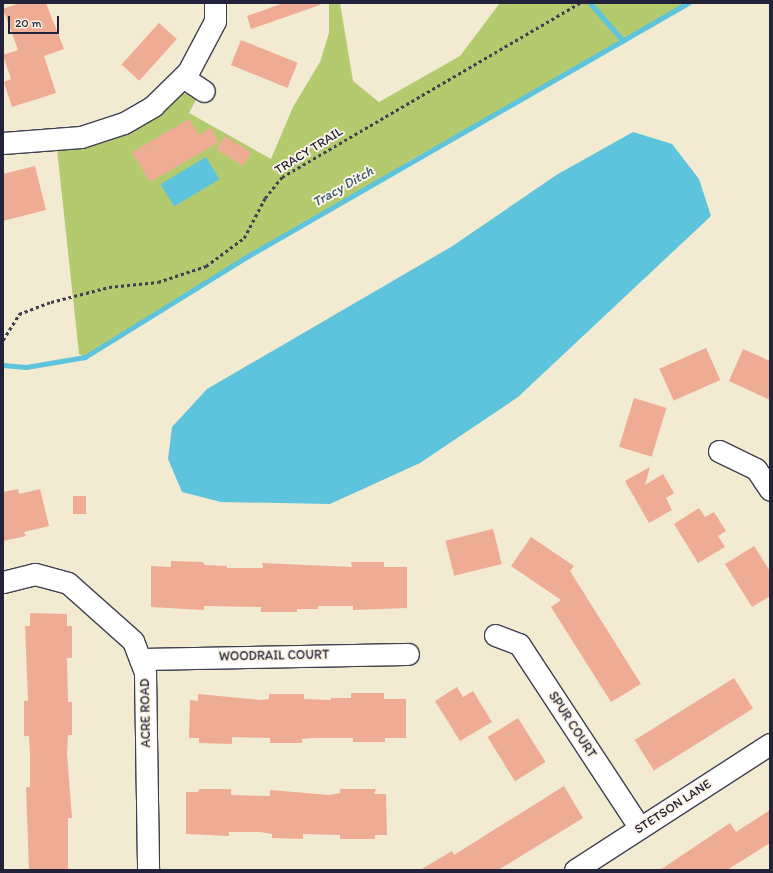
<!DOCTYPE html>
<style>
body{margin:0}
#map{position:relative;width:773px;height:873px;overflow:hidden;background:#f2ebd2;font-family:Itim,sans-serif}
div>[style]{position:absolute}
.green>*{inset:0;background:#b3ca6e}
.water>*{inset:0;background:#5ec3dc;transform-origin:0 0}
.stream>*{height:5px;margin:-2.5px;padding:0 2.5px;transform-origin:2.5px;border-radius:2.5px;background:#5ec3dc}
.building>*{inset:0;background:#eeac95;transform-origin:0 0}
.path>*{height:2.5px;margin-top:-1.25px;transform-origin:0;background:repeating-linear-gradient(90deg,#414052 0 3px,transparent 0 6px)}
.roads{filter:drop-shadow(1px 0 #414052) drop-shadow(-1px 0 #414052) drop-shadow(0 1px #414052) drop-shadow(0 -1px #414052)}
.minor>*{height:21px;margin:-10.5px;padding:0 10.5px;transform-origin:10.5px;border-radius:10.5px;background:#fff}
span{translate:-50% -50%;white-space:nowrap;text-align:center;line-height:1.15;-webkit-text-stroke:4px #fcf5e5;paint-order:stroke}
.street-label{font-size:13px;color:#22223b}
.water-label{font-size:14px;color:#375a73;font-style:italic}
.frame{position:absolute;inset:0;border:4px solid #22223b;pointer-events:none}
.scale{position:absolute;left:8px;top:16px;width:51px;height:18px;box-sizing:border-box;border:2px solid #22223b;border-top:0;padding-left:5px;font-size:12px;line-height:14px;white-space:nowrap;color:#22223b;-webkit-text-stroke:3px #fcf5e5;paint-order:stroke}
</style>
<div id="map">
<div class="green">
<div style="clip-path:polygon(329px 3px,340px 3px,353px 81px,379px 102px,460px 56px,500px 3px,691px 3px,406px 163px,403px 167px,248px 256px,85px 357px,79px 354px,57px 149px,95px 143px,128px 133px,153px 119px,183px 94px,192px 93px,197px 98px,189px 113px,271px 159px,293px 107px,320px 62px,329px 33px)"></div>
</div>
<div class="water">
<div style="clip-path:polygon(633px 132px,672px 144px,699px 179px,711px 216px,518px 397px,420px 463px,330px 504px,221px 502px,182px 492px,168px 459px,172px 427px,207px 389px,451px 247px,558px 174px)"></div>
<div style="left:206px;top:157px;width:26px;height:53px;rotate:59deg"></div>
</div>
<div class="stream">
<div style="left:590px;top:3px;width:50px;rotate:49deg"></div>
<div style="left:3px;top:365px;width:23px;rotate:5deg"></div>
<div style="left:26px;top:367px;width:60px;rotate:-9.6deg"></div>
<div style="left:85px;top:357px;width:192px;rotate:-31.8deg"></div>
<div style="left:248px;top:256px;width:508px;rotate:-29.9deg"></div>
</div>
<div class="building">
<div style="clip-path:polygon(19px 3px,46px 3px,64px 49px,44px 56px,56px 93px,12px 107px,4px 82px,11px 79px,3px 55px,18px 50px,3px 9px)"></div>
<div style="clip-path:polygon(284px 3px,319px 3px,320px 5px,251px 29px,247px 16px)"></div>
<div style="left:159px;top:23px;width:24px;height:56px;rotate:42deg"></div>
<div style="left:241px;top:40px;width:61px;height:27px;rotate:22deg"></div>
<div style="clip-path:polygon(189px 119px,199px 135px,211px 128px,219px 142px,150px 182px,132px 152px)"></div>
<div style="left:225px;top:136px;width:31px;height:16px;rotate:32deg"></div>
<div style="clip-path:polygon(35px 166px,46px 210px,3px 221px,3px 174px)"></div>
<div style="left:706px;top:348px;width:35px;height:51px;rotate:66deg"></div>
<div style="clip-path:polygon(743px 349px,770px 361px,770px 400px,729px 381px)"></div>
<div style="left:634px;top:398px;width:34px;height:51px;rotate:17deg"></div>
<div style="clip-path:polygon(650px 467px,645px 485px,663px 474px,674px 493px,666px 498px,672px 510px,649px 523px,625px 481px)"></div>
<div style="clip-path:polygon(18px 489px,19px 494px,40px 489px,49px 526px,24px 532px,26px 536px,3px 541px,3px 492px)"></div>
<div style="left:73px;top:496px;width:13px;height:18px"></div>
<div style="clip-path:polygon(699px 508px,705px 517px,714px 512px,726px 531px,718px 536px,725px 547px,698px 563px,674px 524px)"></div>
<div style="left:493px;top:529px;width:36px;height:49px;rotate:76deg"></div>
<div style="clip-path:polygon(531px 537px,574px 566px,570px 571px,641px 684px,611px 702px,551px 607px,561px 600px,511px 566px)"></div>
<div style="clip-path:polygon(754px 546px,770px 571px,770px 596px,752px 607px,725px 564px)"></div>
<div style="clip-path:polygon(171px 561px,203px 562px,205px 565px,227px 566px,227px 568px,263px 568px,262px 563px,352px 567px,351px 562px,384px 562px,384px 567px,407px 567px,407px 608px,353px 610px,353px 606px,318px 606px,318px 609px,297px 609px,297px 612px,261px 612px,261px 607px,204px 606px,204px 610px,151px 607px,151px 566px,171px 567px)"></div>
<div style="clip-path:polygon(30px 613px,67px 614px,67px 626px,72px 626px,72px 658px,67px 658px,68px 702px,72px 702px,72px 735px,68px 735px,67px 754px,72px 818px,68px 818px,68px 870px,29px 870px,26px 787px,30px 787px,30px 754px,29px 736px,24px 736px,24px 701px,28px 701px,25px 626px,30px 626px)"></div>
<div style="left:734px;top:678px;width:36px;height:117px;rotate:58deg"></div>
<div style="clip-path:polygon(457px 687px,463px 697px,473px 691px,492px 722px,460px 741px,435px 701px)"></div>
<div style="clip-path:polygon(351px 693px,384px 693px,384px 699px,406px 699px,406px 738px,385px 738px,385px 742px,353px 742px,353px 738px,313px 738px,302px 739px,302px 743px,270px 743px,270px 738px,232px 737px,232px 744px,199px 743px,199px 738px,189px 738px,190px 700px,198px 701px,198px 694px,260px 700px,269px 699px,269px 694px,304px 694px,304px 699px,331px 700px,331px 698px,351px 698px)"></div>
<div style="left:518px;top:718px;width:52px;height:36px;rotate:58deg"></div>
<div style="clip-path:polygon(564px 786px,583px 818px,498px 870px,420px 870px,452px 851px,454px 855px)"></div>
<div style="clip-path:polygon(199px 789px,231px 789px,231px 795px,270px 796px,270px 790px,329px 795px,340px 793px,340px 789px,376px 789px,374px 794px,386px 794px,387px 835px,375px 835px,375px 839px,340px 839px,340px 835px,303px 834px,303px 839px,272px 838px,272px 834px,260px 832px,229px 832px,229px 836px,186px 834px,186px 792px,198px 792px)"></div>
<div style="clip-path:polygon(770px 810px,770px 843px,727px 870px,660px 870px,730px 823px,736px 832px)"></div>
</div>
<div class="path">
<div style="left:3px;top:340px;width:31px;rotate:-58deg"></div>
<div style="left:19px;top:314px;width:34px;rotate:-21deg"></div>
<div style="left:51px;top:302px;width:60px;rotate:-14.5deg"></div>
<div style="left:109px;top:287px;width:49px;rotate:-5.8deg"></div>
<div style="left:158px;top:282px;width:51px;rotate:-18.4deg"></div>
<div style="left:206px;top:266px;width:47px;rotate:-36.4deg"></div>
<div style="left:244px;top:238px;width:45px;rotate:-62.3deg"></div>
<div style="left:265px;top:198px;width:27px;rotate:-51deg"></div>
<div style="left:282px;top:177px;width:345px;rotate:-30.3deg"></div>
</div>
<div class="roads">
<div class="minor">
<div style="left:183px;top:77px;width:25px;rotate:34deg"></div>
<div style="left:3px;top:143px;width:78px;rotate:-4.4deg"></div>
<div style="left:81px;top:137px;width:45px;rotate:-18deg"></div>
<div style="left:124px;top:123px;width:34px;rotate:-30deg"></div>
<div style="left:153px;top:106px;width:49px;rotate:-44.2deg"></div>
<div style="left:188px;top:72px;width:58px;rotate:-62.1deg"></div>
<div style="left:215px;top:21px;width:18px;rotate:-90deg"></div>
<div style="left:719px;top:451px;width:41px;rotate:25.9deg"></div>
<div style="left:756px;top:469px;width:25px;rotate:56deg"></div>
<div style="left:3px;top:582px;width:33px;rotate:-14deg"></div>
<div style="left:35px;top:574px;width:34px;rotate:15deg"></div>
<div style="left:68px;top:583px;width:87px;rotate:41.7deg"></div>
<div style="left:133px;top:641px;width:34px;rotate:69deg"></div>
<div style="left:145px;top:673px;width:197px;rotate:89.1deg"></div>
<div style="left:495px;top:635px;width:26px;rotate:21deg"></div>
<div style="left:519px;top:644px;width:220px;rotate:56.7deg"></div>
<div style="left:140px;top:659px;width:268px;rotate:-1.1deg"></div>
<div style="left:575px;top:870px;width:232px;rotate:-32.9deg"></div>
</div>
</div>
<div class="street-label">
<span style="left:309px;top:151px;rotate:-32deg">TRACY TRAIL</span>
<span style="left:274px;top:656px;rotate:-1deg">WOODRAIL COURT</span>
<span style="left:146px;top:713px;rotate:-91deg">ACRE ROAD</span>
<span style="left:572px;top:725px;rotate:57deg">SPUR COURT</span>
<span style="left:673px;top:807px;rotate:-33deg">STETSON LANE</span>
</div>
<div class="water-label">
<span style="left:343px;top:187px;rotate:-30deg">Tracy Ditch</span>
</div>
<div class="frame"></div>
<div class="scale">20 m</div>
</div>
